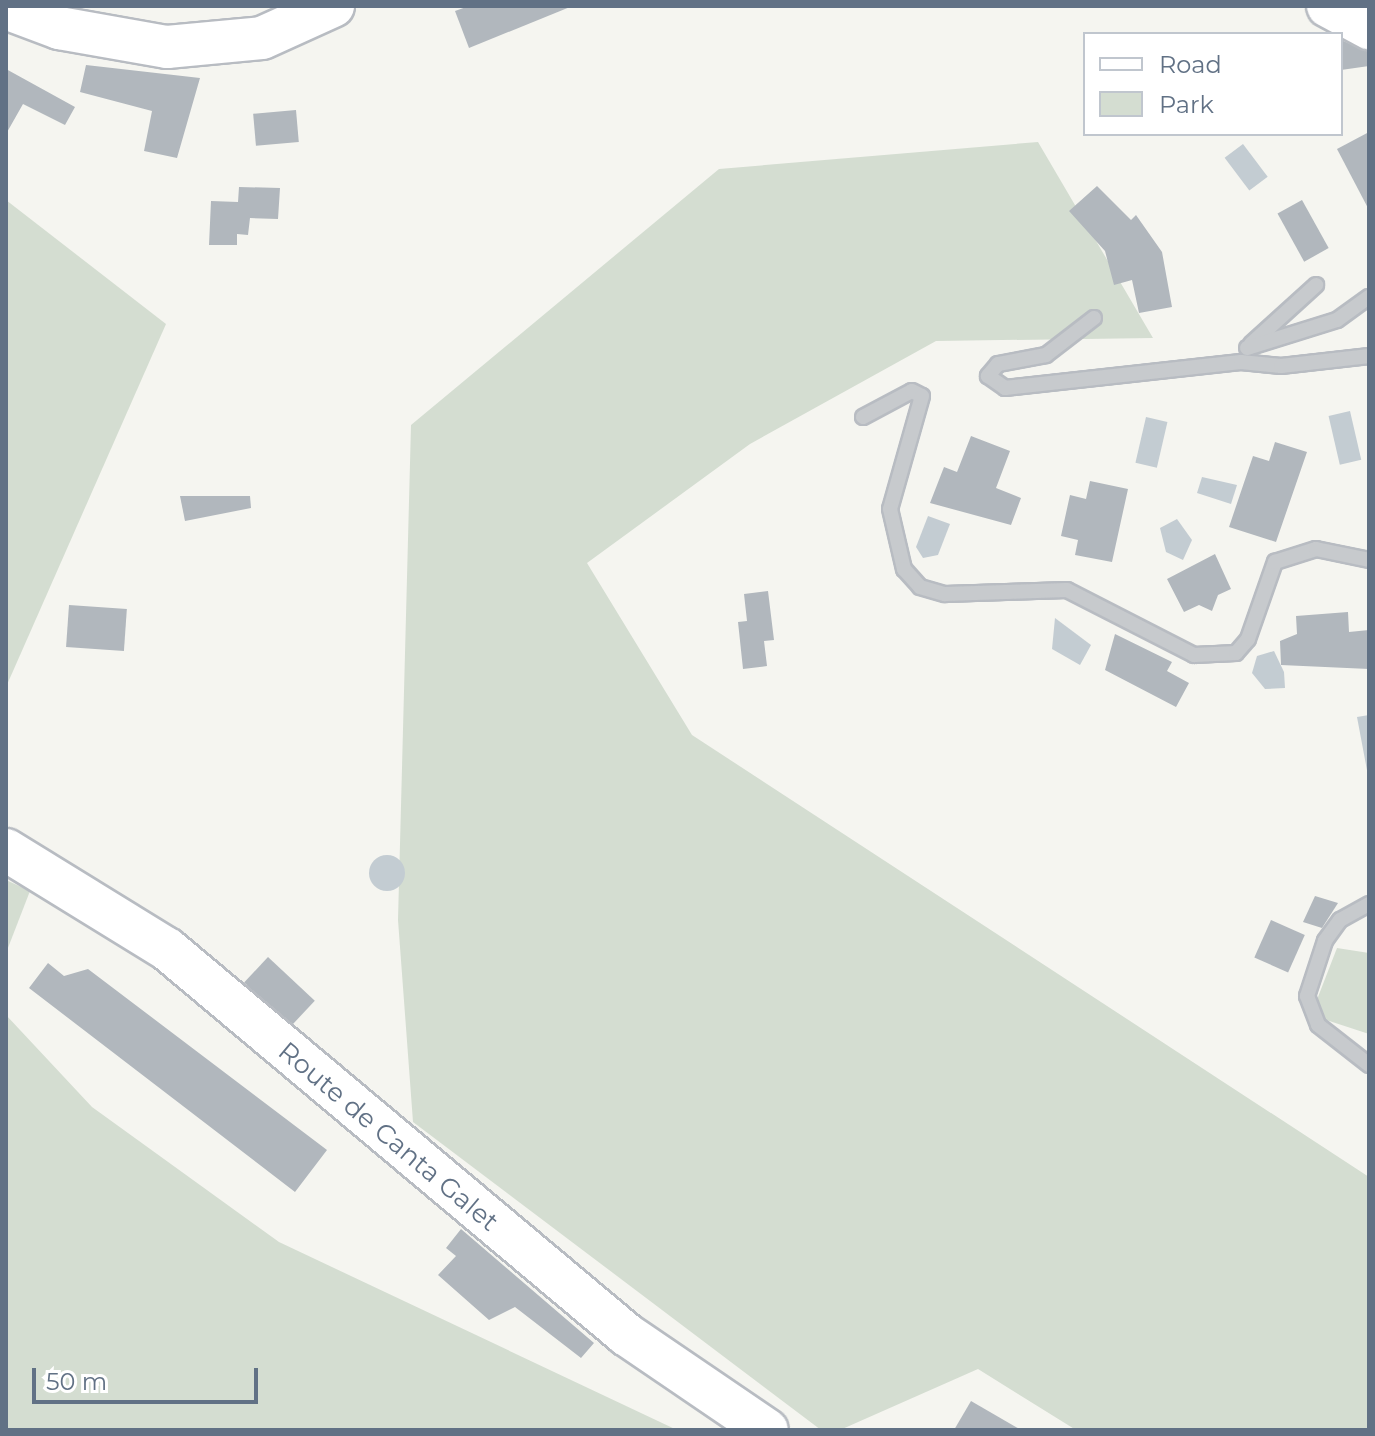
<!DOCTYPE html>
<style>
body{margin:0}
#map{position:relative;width:1375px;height:1436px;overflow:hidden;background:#f5f5f0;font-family:Montserrat,sans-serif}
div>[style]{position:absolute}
.green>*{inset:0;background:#d4ddd1}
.water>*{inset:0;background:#c3ccd2;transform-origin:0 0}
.round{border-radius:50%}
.building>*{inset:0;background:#b1b7bd;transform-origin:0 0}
.roads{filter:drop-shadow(2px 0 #b8bcc2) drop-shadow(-2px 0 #b8bcc2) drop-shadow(0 2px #b8bcc2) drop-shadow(0 -2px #b8bcc2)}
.lane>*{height:14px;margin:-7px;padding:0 7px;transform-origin:7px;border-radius:7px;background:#c7cacd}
.secondary>*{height:42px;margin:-21px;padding:0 21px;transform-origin:21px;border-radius:21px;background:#fff}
span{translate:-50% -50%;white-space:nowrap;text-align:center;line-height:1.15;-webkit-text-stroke:8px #fff;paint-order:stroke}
.street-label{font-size:26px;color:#617185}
.frame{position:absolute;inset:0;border:8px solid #617185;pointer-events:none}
.legend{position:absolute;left:1083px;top:32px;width:260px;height:104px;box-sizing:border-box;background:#fff;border:2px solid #c0c6ce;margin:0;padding:10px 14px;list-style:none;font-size:24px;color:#617185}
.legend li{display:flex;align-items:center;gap:16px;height:40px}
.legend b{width:40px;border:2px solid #c0c6ce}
.scale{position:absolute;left:32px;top:1368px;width:226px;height:36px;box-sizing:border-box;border:4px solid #617185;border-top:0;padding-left:10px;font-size:24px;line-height:28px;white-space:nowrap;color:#617185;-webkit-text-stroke:6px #fff;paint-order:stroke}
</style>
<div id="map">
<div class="green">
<div style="clip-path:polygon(1038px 142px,1153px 338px,936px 341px,750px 444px,587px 563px,692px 735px,1369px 1177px,1369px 1430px,1076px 1430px,978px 1369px,840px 1430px,821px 1430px,413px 1122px,398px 920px,411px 425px,719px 169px)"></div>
<div style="clip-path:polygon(6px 200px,166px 324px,6px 687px)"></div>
<div style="clip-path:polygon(6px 880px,30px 891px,6px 953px)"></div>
<div style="clip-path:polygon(1337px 948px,1369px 953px,1369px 1034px,1311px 1015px)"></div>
<div style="clip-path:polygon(6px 1015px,92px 1107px,279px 1242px,677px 1430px,6px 1430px)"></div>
</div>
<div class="water">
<div style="left:1243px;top:144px;width:41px;height:23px;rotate:53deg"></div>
<div style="left:1350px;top:411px;width:50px;height:22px;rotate:77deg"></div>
<div style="left:1146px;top:417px;width:22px;height:47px;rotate:13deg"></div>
<div style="clip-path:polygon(1202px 477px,1237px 485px,1231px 504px,1197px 493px)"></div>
<div style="clip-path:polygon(928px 516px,950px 524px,938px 555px,923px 558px,916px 547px)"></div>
<div style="clip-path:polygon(1177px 519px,1192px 540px,1183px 560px,1166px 552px,1160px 528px)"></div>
<div style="clip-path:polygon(1055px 618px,1091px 645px,1080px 665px,1052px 649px)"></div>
<div style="clip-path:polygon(1274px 651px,1284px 672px,1285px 688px,1265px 689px,1252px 673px,1257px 656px)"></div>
<div style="clip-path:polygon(1369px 715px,1369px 781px,1357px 717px)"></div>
<div class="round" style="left:369px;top:855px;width:36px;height:36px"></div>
</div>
<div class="building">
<div style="clip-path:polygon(469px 6px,570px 6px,570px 7px,469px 48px,455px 11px)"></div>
<div style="clip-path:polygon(1341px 40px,1369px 52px,1369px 66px,1341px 70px)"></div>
<div style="clip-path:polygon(86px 65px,200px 78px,177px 158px,144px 151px,152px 111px,80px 92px)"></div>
<div style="clip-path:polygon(6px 69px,75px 107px,65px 125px,23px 104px,6px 134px)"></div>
<div style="left:296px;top:110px;width:32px;height:43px;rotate:85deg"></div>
<div style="clip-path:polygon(1369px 132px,1369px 210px,1337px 149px)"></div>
<div style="clip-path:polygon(1097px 186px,1131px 220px,1136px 215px,1162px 252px,1172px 307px,1139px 313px,1132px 280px,1114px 285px,1105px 251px,1069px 211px)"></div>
<div style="clip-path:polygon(239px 187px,280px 188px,278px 219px,250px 218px,248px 235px,237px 234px,237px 245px,209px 245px,211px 201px,238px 202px)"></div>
<div style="left:1302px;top:200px;width:55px;height:28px;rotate:61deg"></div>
<div style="clip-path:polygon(971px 436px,1010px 451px,996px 488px,1021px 498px,1011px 525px,930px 503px,944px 467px,957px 472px)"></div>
<div style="clip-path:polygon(1275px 442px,1307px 452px,1276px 542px,1229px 527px,1253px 456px,1269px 461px)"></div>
<div style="clip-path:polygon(1090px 481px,1128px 489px,1112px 562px,1075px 555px,1078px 540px,1061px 536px,1070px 495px,1086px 499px)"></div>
<div style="clip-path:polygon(180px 496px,250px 496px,251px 508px,185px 521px)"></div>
<div style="clip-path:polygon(1215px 554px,1231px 589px,1218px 595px,1212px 611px,1199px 605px,1184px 612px,1167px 579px)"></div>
<div style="clip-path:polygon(768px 591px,774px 640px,764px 641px,767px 666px,743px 669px,738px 622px,747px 621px,744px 594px)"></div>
<div style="left:69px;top:605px;width:58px;height:42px;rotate:4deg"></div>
<div style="clip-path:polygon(1348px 612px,1349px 632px,1369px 630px,1369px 669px,1281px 665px,1280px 641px,1297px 634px,1296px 616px)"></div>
<div style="clip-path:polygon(1115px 634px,1172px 662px,1167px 671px,1189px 683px,1176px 707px,1105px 670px)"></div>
<div style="clip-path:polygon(1315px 896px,1338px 903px,1322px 928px,1303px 922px)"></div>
<div style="left:1271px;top:920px;width:37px;height:41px;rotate:24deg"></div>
<div style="left:268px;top:957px;width:64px;height:35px;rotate:43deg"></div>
<div style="clip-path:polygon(48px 963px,64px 976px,88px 969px,327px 1150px,295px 1192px,29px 988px)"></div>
<div style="clip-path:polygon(461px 1229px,594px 1343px,581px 1358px,515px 1307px,489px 1320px,438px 1275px,456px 1256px,446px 1248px)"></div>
<div style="clip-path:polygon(971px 1401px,1021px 1430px,954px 1430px)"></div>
</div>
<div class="roads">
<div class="lane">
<div style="left:1094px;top:318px;width:61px;rotate:142.4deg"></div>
<div style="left:1046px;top:355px;width:49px;rotate:169.4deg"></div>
<div style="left:998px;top:364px;width:16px;rotate:130deg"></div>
<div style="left:988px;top:376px;width:21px;rotate:35deg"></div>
<div style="left:1005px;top:388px;width:237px;rotate:-6.3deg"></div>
<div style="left:1241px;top:362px;width:40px;rotate:5.7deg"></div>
<div style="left:1281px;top:366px;width:89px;rotate:-6.5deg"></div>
<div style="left:1251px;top:344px;width:88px;rotate:-42.2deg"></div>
<div style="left:1247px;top:348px;width:94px;rotate:-17.3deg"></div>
<div style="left:1337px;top:320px;width:39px;rotate:-36deg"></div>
<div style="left:863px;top:417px;width:55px;rotate:-28deg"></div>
<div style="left:912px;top:391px;width:11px;rotate:27deg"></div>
<div style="left:922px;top:396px;width:117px;rotate:105.8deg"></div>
<div style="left:890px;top:509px;width:62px;rotate:76.9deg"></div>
<div style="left:904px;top:569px;width:24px;rotate:48deg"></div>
<div style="left:920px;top:587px;width:26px;rotate:16deg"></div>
<div style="left:945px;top:594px;width:122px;rotate:-1.9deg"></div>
<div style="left:1067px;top:590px;width:143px;rotate:27.1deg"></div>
<div style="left:1194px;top:655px;width:42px;rotate:-2.7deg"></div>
<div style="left:1236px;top:653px;width:18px;rotate:-49deg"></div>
<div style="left:1248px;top:639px;width:82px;rotate:-70.7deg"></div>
<div style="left:1275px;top:562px;width:43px;rotate:-17.6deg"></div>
<div style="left:1316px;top:549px;width:54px;rotate:11.7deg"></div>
<div style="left:1369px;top:904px;width:33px;rotate:151deg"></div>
<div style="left:1340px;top:920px;width:26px;rotate:126deg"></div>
<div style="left:1325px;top:941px;width:58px;rotate:108.1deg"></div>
<div style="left:1307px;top:996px;width:31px;rotate:69deg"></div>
<div style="left:1318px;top:1025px;width:65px;rotate:38.1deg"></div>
</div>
<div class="secondary">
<div style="left:1328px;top:6px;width:47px;rotate:28.2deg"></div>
<div style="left:6px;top:8px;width:57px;rotate:20.7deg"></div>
<div style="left:59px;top:28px;width:110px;rotate:10deg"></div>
<div style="left:167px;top:47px;width:95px;rotate:-5.4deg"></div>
<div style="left:262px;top:38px;width:78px;rotate:-24.3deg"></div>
<div style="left:6px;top:850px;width:189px;rotate:31.6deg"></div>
<div style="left:167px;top:949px;width:600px;rotate:40deg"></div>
<div style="left:627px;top:1335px;width:169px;rotate:34.2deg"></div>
</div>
</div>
<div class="street-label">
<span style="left:388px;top:1137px;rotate:40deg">Route de Canta Galet</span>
</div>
<div class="frame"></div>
<ul class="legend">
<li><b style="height:10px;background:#fff"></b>Road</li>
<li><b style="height:22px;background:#d4ddd1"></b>Park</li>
</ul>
<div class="scale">50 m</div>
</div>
